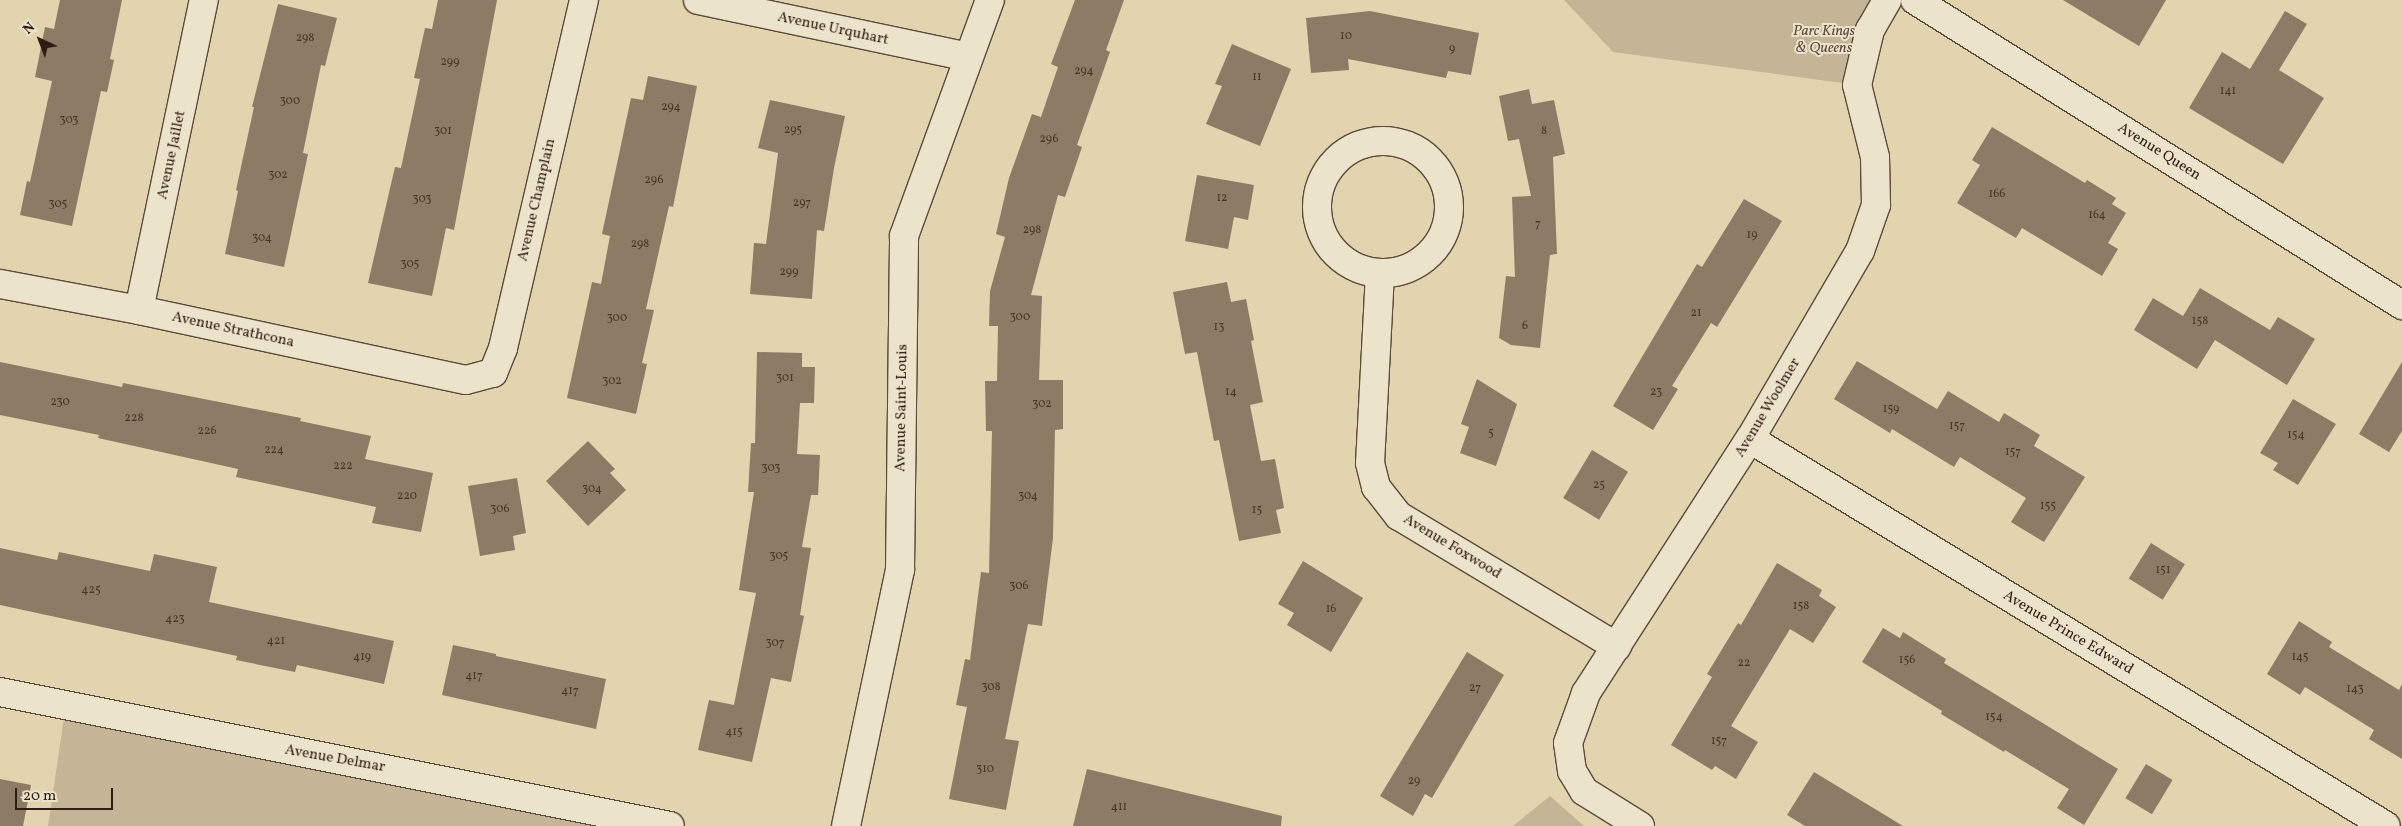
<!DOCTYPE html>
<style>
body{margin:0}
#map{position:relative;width:2402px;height:826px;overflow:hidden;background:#e1d4af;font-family:Vollkorn,serif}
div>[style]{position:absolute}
.green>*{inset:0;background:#c3b595}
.building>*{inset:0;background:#8d7c65;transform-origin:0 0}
.roads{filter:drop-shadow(1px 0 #5d4a3b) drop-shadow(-1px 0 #5d4a3b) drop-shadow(0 1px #5d4a3b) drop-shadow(0 -1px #5d4a3b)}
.minor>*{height:28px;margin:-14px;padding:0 14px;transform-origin:14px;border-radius:14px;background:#ece3cb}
.minor>.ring{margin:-14px;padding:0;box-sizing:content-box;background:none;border:28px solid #ece3cb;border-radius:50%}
.tertiary>*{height:28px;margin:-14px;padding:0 14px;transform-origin:14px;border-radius:14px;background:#ece3cb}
span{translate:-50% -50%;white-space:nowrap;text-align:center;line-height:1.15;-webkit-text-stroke:4px #ece3cb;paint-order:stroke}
.number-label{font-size:12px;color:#483428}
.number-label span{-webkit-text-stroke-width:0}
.street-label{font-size:15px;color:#311c14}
.park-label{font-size:15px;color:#5d4a3b;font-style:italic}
.north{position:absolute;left:15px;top:15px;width:50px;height:50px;-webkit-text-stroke:4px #ece3cb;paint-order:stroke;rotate:317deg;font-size:14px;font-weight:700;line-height:20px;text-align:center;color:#311c14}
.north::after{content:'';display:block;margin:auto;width:18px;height:22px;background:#311c14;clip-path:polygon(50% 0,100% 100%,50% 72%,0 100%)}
.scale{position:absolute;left:15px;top:788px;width:98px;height:22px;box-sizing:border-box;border:2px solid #311c14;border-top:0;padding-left:6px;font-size:15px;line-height:18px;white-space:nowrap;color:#311c14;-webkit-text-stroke:4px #ece3cb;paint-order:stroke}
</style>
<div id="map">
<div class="green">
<div style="clip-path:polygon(1564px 0,1887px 0,1857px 85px,1613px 52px)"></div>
<div style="clip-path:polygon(65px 711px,669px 826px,48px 826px)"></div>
<div style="clip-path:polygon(1550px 796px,1584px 826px,1513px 826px)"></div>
</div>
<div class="building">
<div style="clip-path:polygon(60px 0,122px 0,110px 59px,114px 60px,107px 92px,101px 91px,72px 226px,20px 215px,27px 181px,30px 182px,52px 81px,35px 77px,45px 27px,54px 29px)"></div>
<div style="clip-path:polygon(438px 0,497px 0,454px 230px,446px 228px,432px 296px,368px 283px,395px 167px,401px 168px,420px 79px,414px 78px,425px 28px,432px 29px)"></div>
<div style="clip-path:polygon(1075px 0,1124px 0,1106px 50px,1110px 52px,1077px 145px,1082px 147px,1065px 197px,1058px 195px,1031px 295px,1042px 296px,1039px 380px,1063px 380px,1063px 429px,1055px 430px,1053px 538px,1042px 626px,1028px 624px,1005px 739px,1019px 741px,1006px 810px,949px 799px,967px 707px,956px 705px,965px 659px,970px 660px,981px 572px,989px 573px,992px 431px,986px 431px,985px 381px,997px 381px,998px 326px,989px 326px,990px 291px,1005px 237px,996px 234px,1009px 178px,1032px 114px,1041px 117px,1058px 67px,1051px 64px)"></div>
<div style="clip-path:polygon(2063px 0,2166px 0,2139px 46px)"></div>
<div style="clip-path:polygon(278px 4px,337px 18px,325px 66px,321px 65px,303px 153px,308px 154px,284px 267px,225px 254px,238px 191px,236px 190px,254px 107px,252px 107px)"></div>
<div style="clip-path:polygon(1370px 11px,1479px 33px,1471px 75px,1448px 71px,1446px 78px,1348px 59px,1349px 70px,1311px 73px,1306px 18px)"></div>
<div style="clip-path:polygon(2285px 11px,2307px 24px,2279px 70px,2324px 98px,2283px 164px,2189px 108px,2222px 52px,2250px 69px)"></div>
<div style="clip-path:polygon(1232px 44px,1291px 69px,1260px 146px,1206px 124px,1222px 86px,1215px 84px)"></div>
<div style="clip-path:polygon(648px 76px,697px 86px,673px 207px,669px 206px,646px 309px,654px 310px,642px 363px,647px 364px,636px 414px,567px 398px,592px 282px,601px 284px,610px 236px,602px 234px,631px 98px,643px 100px)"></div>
<div style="clip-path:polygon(1529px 89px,1532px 104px,1554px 100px,1565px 154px,1553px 157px,1557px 254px,1550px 255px,1540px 348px,1511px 345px,1499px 338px,1506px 276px,1515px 277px,1512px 197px,1531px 196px,1519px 139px,1508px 141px,1499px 96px)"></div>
<div style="clip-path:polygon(770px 100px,845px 116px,834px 168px,824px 231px,817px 230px,812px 299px,750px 294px,754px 243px,766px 244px,778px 153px,758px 148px)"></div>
<div style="clip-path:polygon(1992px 127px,2085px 183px,2087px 180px,2116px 198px,2112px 204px,2126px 213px,2108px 243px,2118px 249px,2102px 276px,2022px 228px,2016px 238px,1957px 203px,1980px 165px,1972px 160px)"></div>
<div style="clip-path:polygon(1197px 175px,1254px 185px,1248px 220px,1234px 217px,1228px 249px,1185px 241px)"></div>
<div style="clip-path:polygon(1744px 199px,1782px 221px,1717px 327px,1711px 323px,1672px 386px,1678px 389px,1653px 430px,1613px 406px,1697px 264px,1702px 267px)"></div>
<div style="clip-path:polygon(1227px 282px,1231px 302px,1246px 299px,1254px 340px,1251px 341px,1263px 402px,1250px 405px,1261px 461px,1275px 459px,1284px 508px,1276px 510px,1281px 533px,1239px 541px,1219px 440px,1214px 441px,1197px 352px,1185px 354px,1173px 292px)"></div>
<div style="clip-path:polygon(2200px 288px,2270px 330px,2278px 317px,2315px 339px,2287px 385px,2215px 340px,2197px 369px,2134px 330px,2153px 298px,2183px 316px)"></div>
<div style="clip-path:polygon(757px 352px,802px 353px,802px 367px,815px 367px,814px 403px,800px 403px,797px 454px,820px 455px,818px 495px,811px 495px,802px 547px,811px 548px,800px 615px,804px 616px,791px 682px,771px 678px,752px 762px,698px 750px,709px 700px,734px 705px,756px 593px,739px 590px,754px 492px,748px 492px,751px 443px,755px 443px)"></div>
<div style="clip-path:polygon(1857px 361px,1937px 409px,1948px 391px,1999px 422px,2004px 413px,2040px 435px,2034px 446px,2085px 477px,2044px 542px,2011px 522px,2026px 498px,1960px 457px,1954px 467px,1892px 429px,1890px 433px,1834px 399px)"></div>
<div style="clip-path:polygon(0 362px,122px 387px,123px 383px,301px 418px,300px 421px,371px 436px,365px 459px,433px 473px,421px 532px,372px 523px,376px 507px,236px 477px,238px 469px,98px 438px,99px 435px,0 415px)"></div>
<div style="clip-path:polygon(2402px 362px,2402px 431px,2389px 452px,2359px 434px)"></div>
<div style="clip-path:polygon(1477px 379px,1517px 404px,1496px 466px,1460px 453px,1469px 427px,1461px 424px)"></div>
<div style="clip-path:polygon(2293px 399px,2336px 424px,2298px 485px,2273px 470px,2278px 463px,2260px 453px)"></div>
<div style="clip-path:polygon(588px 441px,615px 469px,610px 473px,626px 490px,588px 526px,546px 481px)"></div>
<div style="left:1592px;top:450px;width:42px;height:56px;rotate:31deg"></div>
<div style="clip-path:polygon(517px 478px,526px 533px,513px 536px,515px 550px,480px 556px,468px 486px)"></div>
<div style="left:2151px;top:543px;width:40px;height:42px;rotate:32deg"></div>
<div style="clip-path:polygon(0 548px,57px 560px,59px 552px,150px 571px,154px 554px,217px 567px,209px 602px,394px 641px,384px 684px,297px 665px,295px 672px,236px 660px,237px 656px,0 605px)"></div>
<div style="clip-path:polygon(1303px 561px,1363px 598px,1331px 652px,1287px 625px,1294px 613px,1278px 604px)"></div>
<div style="clip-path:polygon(1777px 563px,1822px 590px,1819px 596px,1836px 607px,1813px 643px,1790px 629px,1731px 726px,1758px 742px,1736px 779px,1715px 766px,1712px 770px,1671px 745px,1712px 677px,1707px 674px,1738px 623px,1741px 625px)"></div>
<div style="clip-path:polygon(2299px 621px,2332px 642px,2329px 647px,2399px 690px,2402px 684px,2402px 759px,2369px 739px,2374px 730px,2305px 687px,2300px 695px,2267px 674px)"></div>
<div style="clip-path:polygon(1883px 628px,1900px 638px,1903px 632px,1946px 659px,1944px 663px,2118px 769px,2084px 825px,2057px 808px,2069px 789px,2005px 750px,2004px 752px,1941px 714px,1942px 711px,1862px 662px)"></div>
<div style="clip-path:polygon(453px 645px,496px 654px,496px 656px,606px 679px,596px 729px,442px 695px)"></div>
<div style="clip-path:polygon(1467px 652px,1504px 675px,1432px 798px,1425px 794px,1413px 816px,1380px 796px)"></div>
<div style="left:2146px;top:764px;width:31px;height:40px;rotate:31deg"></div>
<div style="clip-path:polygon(1087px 769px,1282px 816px,1281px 826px,1073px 826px)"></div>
<div style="clip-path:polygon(1814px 772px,1903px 826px,1805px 826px,1787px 815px)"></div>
<div style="clip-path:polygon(0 779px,31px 785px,23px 826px,0 826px)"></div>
</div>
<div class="roads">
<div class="minor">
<div style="left:698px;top:0;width:276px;rotate:11.9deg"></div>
<div style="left:1915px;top:0;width:575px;rotate:32.06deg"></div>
<div class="ring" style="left:1317px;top:141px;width:104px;height:104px"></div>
<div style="left:1380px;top:273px;width:190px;rotate:93deg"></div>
<div style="left:1370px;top:463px;width:25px;rotate:76deg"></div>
<div style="left:1376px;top:487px;width:37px;rotate:52deg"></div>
<div style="left:1399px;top:516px;width:254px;rotate:31deg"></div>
<div style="left:0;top:284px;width:141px;rotate:10.6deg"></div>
<div style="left:139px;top:310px;width:334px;rotate:12.1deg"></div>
<div style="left:466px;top:380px;width:28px;rotate:-15deg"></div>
<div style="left:493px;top:373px;width:27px;rotate:-68deg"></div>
<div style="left:503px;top:348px;width:357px;rotate:-76.9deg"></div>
<div style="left:139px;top:310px;width:317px;rotate:-78.2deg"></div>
<div style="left:1750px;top:439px;width:744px;rotate:31.32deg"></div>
<div style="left:1640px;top:826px;width:66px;rotate:-148deg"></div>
<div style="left:1584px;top:791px;width:23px;rotate:-121deg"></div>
<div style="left:1572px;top:771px;width:28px;rotate:-98deg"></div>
<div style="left:1568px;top:743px;width:53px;rotate:-70.2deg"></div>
<div style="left:1586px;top:693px;width:302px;rotate:-57.2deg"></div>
<div style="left:1750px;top:439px;width:218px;rotate:-59.7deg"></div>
<div style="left:1860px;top:251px;width:49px;rotate:-70.8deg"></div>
<div style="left:1876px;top:205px;width:48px;rotate:-91.2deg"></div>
<div style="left:1875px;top:157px;width:74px;rotate:-104deg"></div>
<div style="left:1857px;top:85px;width:57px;rotate:-76.7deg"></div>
<div style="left:1870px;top:30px;width:34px;rotate:-60deg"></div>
</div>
<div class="tertiary">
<div style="left:0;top:692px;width:683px;rotate:11.31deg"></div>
<div style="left:846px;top:826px;width:262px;rotate:-78.1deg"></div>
<div style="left:900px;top:570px;width:334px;rotate:-89.3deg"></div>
<div style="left:904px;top:236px;width:251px;rotate:-70deg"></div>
</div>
</div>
<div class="number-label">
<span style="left:1346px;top:37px">10</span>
<span style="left:305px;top:39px">298</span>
<span style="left:1452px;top:50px">9</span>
<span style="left:450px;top:63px">299</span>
<span style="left:1084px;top:72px">294</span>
<span style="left:1257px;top:78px">11</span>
<span style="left:2228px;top:92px">141</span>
<span style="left:290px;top:102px">300</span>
<span style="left:671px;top:108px">294</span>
<span style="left:69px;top:121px">303</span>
<span style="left:793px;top:131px">295</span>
<span style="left:443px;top:132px">301</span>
<span style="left:1544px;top:132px">8</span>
<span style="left:1049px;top:140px">296</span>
<span style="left:278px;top:176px">302</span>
<span style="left:654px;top:181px">296</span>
<span style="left:1997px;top:195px">166</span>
<span style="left:1222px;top:199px">12</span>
<span style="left:422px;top:200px">303</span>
<span style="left:802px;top:204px">297</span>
<span style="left:58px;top:205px">305</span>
<span style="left:2097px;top:216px">164</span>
<span style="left:1538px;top:225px">7</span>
<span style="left:1032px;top:231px">298</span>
<span style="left:1752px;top:236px">19</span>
<span style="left:262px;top:239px">304</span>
<span style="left:640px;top:245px">298</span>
<span style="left:410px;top:265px">305</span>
<span style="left:789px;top:273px">299</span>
<span style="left:1696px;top:314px">21</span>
<span style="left:1020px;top:318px">300</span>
<span style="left:617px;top:319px">300</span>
<span style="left:2200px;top:322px">158</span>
<span style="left:1525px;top:327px">6</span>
<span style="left:1219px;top:328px">13</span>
<span style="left:785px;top:379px">301</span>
<span style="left:612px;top:382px">302</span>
<span style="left:1231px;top:393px">14</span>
<span style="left:1656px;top:393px">23</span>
<span style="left:60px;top:403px">230</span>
<span style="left:1042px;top:405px">302</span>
<span style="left:1891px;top:410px">159</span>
<span style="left:134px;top:419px">228</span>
<span style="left:1957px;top:427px">157</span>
<span style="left:207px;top:432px">226</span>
<span style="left:1491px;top:434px">5</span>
<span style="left:2296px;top:436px">154</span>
<span style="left:274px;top:451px">224</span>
<span style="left:2013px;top:453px">157</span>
<span style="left:343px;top:467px">222</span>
<span style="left:771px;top:469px">303</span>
<span style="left:1599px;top:486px">25</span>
<span style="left:592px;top:490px">304</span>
<span style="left:407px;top:497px">220</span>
<span style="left:1028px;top:497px">304</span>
<span style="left:2048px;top:507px">155</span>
<span style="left:500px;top:510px">306</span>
<span style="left:1257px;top:511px">15</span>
<span style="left:779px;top:557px">305</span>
<span style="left:2163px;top:571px">151</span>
<span style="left:1019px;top:587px">306</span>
<span style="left:91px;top:591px">425</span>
<span style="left:1801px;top:607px">158</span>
<span style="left:1331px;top:610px">16</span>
<span style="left:175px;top:620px">423</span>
<span style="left:276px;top:642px">421</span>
<span style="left:775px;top:644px">307</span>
<span style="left:362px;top:658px">419</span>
<span style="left:2300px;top:658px">145</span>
<span style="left:1907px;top:661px">156</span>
<span style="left:1744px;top:664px">22</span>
<span style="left:474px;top:677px">417</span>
<span style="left:991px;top:688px">308</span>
<span style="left:1475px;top:689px">27</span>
<span style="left:2355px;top:690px">143</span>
<span style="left:570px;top:692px">417</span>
<span style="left:1994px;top:718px">154</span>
<span style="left:734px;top:733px">415</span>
<span style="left:1719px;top:742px">157</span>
<span style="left:985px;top:770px">310</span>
<span style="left:1414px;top:782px">29</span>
<span style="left:1119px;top:808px">411</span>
</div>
<div class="street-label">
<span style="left:833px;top:29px;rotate:12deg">Avenue Urquhart</span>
<span style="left:2159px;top:152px;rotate:32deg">Avenue Queen</span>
<span style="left:172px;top:155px;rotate:-78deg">Avenue Jaillet</span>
<span style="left:537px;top:200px;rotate:-77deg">Avenue Champlain</span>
<span style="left:233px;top:330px;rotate:12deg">Avenue Strathcona</span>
<span style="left:902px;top:408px;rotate:-89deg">Avenue Saint-Louis</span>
<span style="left:1768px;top:408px;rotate:-59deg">Avenue Woolmer</span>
<span style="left:1452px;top:547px;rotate:31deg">Avenue Foxwood</span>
<span style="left:2068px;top:633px;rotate:31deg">Avenue Prince Edward</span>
<span style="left:335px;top:759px;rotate:10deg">Avenue Delmar</span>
</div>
<div class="park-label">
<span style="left:1824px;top:40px">Parc Kings<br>&amp; Queens</span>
</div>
<div class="north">N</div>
<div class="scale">20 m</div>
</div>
